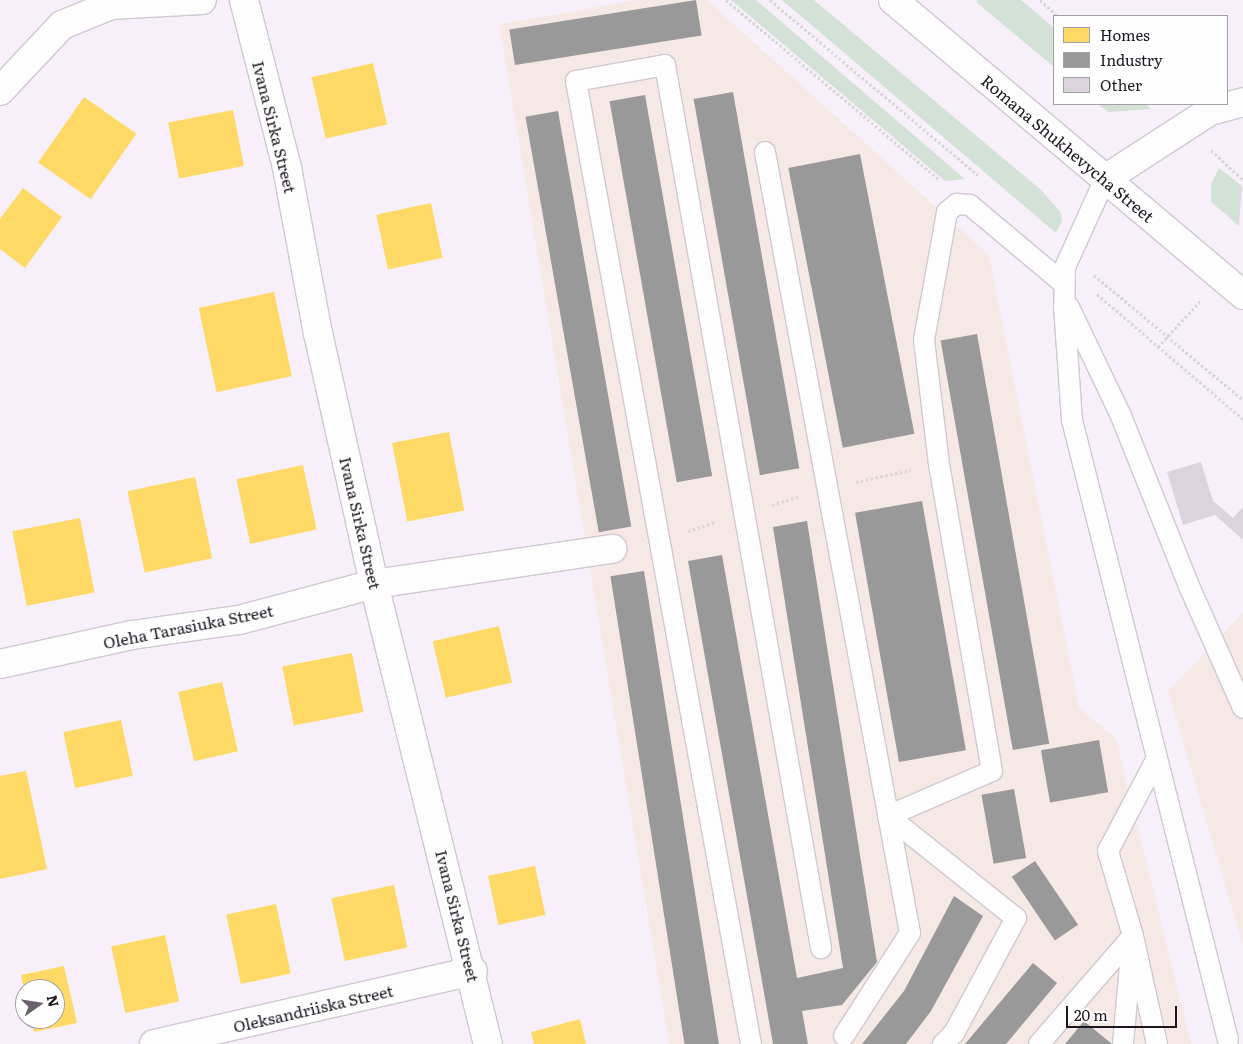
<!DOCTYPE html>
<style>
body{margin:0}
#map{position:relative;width:1243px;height:1044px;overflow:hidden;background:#f7f0fa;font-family:Literata,serif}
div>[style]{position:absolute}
.industrial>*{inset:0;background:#f6e9e5}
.green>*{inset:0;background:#d3e1d7}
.homes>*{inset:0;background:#ffd966;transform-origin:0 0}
.industry>*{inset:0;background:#999;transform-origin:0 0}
.building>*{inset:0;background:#dbd3de}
.path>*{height:3px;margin-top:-1.5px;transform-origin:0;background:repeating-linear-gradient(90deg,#d8d6d9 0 2.5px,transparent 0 5px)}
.roads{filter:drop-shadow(1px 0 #cfc8d1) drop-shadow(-1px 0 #cfc8d1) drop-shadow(0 1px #cfc8d1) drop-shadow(0 -1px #cfc8d1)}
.service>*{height:20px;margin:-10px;padding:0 10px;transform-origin:10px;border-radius:10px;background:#fefdfe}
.minor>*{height:28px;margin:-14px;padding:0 14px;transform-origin:14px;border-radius:14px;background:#fefdfe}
.tertiary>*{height:28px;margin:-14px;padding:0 14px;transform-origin:14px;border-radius:14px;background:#fefdfe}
.secondary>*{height:28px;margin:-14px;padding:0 14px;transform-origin:14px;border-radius:14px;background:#fefdfe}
span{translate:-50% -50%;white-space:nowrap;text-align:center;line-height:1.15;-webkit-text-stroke:5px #fefefe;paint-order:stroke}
.street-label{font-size:16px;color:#1d1620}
.legend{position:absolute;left:1053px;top:15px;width:175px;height:90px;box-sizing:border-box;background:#fefefe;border:1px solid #a4a1a5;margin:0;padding:6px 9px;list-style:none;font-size:15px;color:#1d1620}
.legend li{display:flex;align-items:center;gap:10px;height:25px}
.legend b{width:25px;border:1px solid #a4a1a5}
.north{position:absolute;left:15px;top:979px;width:50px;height:50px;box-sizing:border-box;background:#fefefe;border:1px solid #a4a1a5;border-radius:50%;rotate:77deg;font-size:14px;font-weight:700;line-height:20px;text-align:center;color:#1d1620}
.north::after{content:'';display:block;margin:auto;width:18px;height:22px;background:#69626c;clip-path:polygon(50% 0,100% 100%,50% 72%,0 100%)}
.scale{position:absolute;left:1066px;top:1006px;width:111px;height:22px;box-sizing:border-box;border:2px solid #1d1620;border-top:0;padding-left:6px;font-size:15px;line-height:18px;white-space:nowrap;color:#1d1620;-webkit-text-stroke:4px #fefefe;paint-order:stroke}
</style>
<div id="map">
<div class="industrial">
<div style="clip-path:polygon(638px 0,707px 0,989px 255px,1079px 708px,1116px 738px,1191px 1044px,669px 1044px,499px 24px)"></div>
<div style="clip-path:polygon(1243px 613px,1243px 946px,1168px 691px)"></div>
</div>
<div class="green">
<div style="clip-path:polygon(731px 0,756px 0,965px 179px,945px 181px)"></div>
<div style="clip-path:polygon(782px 0,814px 0,1041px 190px,1061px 213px,1062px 221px,1056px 233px)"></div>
<div style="clip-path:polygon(978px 0,1021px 0,1054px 28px,1054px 67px,976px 2px)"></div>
<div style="clip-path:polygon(1098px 104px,1145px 104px,1151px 109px,1108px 112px)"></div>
<div style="clip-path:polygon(1219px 168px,1242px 186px,1239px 226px,1211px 202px,1211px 184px)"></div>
</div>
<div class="homes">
<div style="left:373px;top:63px;width:63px;height:63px;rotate:77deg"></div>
<div style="left:84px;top:97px;width:64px;height:80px;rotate:35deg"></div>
<div style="left:233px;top:110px;width:57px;height:66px;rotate:79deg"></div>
<div style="clip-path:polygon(23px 188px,62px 217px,25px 268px,0 249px,0 219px)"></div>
<div style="left:431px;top:203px;width:56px;height:56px;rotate:78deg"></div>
<div style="left:274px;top:292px;width:86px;height:77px;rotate:78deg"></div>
<div style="left:449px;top:432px;width:80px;height:58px;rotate:79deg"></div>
<div style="left:303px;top:465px;width:66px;height:68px;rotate:78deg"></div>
<div style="left:195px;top:477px;width:83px;height:69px;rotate:78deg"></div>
<div style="left:80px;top:518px;width:76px;height:69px;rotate:79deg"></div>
<div style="left:499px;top:626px;width:58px;height:68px;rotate:77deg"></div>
<div style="left:352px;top:653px;width:60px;height:71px;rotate:79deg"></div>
<div style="left:222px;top:682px;width:71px;height:45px;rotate:77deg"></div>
<div style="left:121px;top:720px;width:57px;height:59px;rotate:78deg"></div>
<div style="clip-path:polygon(26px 771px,47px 869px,0 879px,0 776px)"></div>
<div style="left:535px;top:866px;width:50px;height:48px;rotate:78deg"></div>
<div style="left:394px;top:885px;width:64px;height:64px;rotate:78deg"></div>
<div style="left:276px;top:904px;width:71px;height:51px;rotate:78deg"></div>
<div style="left:165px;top:935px;width:68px;height:55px;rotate:78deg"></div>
<div style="clip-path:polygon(64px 966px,77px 1023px,34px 1032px,31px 1019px,55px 1019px,55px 989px,24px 989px,21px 975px)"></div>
<div style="clip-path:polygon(580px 1019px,586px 1044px,534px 1044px,531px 1032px)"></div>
</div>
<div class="industry">
<div style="left:696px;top:0;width:36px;height:189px;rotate:81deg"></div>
<div style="left:733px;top:92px;width:382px;height:40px;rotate:80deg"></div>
<div style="left:645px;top:95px;width:387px;height:36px;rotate:80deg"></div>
<div style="left:558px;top:111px;width:422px;height:33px;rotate:80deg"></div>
<div style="left:860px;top:154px;width:285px;height:73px;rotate:79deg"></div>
<div style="left:977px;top:334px;width:416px;height:37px;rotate:80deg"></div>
<div style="left:922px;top:501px;width:253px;height:68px;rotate:80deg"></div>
<div style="clip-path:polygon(807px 521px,877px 962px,842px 1005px,802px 1011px,808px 1044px,773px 1044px,688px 561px,722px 555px,797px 978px,843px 968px,773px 527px)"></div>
<div style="left:644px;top:571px;width:479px;height:34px;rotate:81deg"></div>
<div style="left:1099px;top:740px;width:53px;height:59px;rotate:80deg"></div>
<div style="left:1014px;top:789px;width:70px;height:33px;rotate:80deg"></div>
<div style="left:1035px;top:861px;width:77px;height:28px;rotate:56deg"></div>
<div style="clip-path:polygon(954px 896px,983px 916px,931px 1011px,906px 1044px,862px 1044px,904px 991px)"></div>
<div style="clip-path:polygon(1033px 963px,1057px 983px,1006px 1044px,965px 1044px)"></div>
<div style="clip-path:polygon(1084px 1021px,1112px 1044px,1065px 1044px)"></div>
</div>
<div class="building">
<div style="clip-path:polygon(1201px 462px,1213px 501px,1233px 518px,1243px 507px,1243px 540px,1215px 515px,1183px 525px,1167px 472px)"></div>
</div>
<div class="path">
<div style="left:726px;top:0;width:280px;rotate:40.1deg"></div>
<div style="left:770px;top:0;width:272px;rotate:40.1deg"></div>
<div style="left:1040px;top:0;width:24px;rotate:42deg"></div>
<div style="left:1211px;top:150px;width:44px;rotate:43.2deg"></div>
<div style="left:1094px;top:275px;width:194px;rotate:40deg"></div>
<div style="left:1097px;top:294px;width:192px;rotate:40.6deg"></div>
<div style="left:1158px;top:347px;width:62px;rotate:-47.6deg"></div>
<div style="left:856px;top:482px;width:56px;rotate:-12.3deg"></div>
<div style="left:772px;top:505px;width:28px;rotate:-18deg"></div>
<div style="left:688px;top:531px;width:29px;rotate:-18deg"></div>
</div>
<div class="roads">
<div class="service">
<div style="left:765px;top:152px;width:794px;rotate:79.48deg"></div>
<div style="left:910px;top:933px;width:122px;rotate:122.7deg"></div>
<div style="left:1105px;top:179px;width:97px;rotate:114.4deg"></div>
<div style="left:1065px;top:267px;width:39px;rotate:91deg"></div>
<div style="left:1064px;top:306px;width:114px;rotate:86deg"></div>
<div style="left:1072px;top:420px;width:639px;rotate:75.88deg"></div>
<div style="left:1069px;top:307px;width:121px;rotate:64.5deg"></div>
<div style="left:1121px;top:416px;width:183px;rotate:68.2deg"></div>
<div style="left:1189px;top:586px;width:133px;rotate:66.1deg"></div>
<div style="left:888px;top:816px;width:113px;rotate:-23.4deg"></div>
<div style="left:992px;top:771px;width:312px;rotate:-99.8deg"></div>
<div style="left:939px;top:464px;width:125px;rotate:-96.9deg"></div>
<div style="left:924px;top:340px;width:130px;rotate:-79.8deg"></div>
<div style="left:947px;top:212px;width:13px;rotate:-39deg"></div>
<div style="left:957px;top:204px;width:13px;rotate:4deg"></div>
<div style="left:970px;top:205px;width:121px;rotate:40deg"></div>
<div style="left:888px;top:816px;width:164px;rotate:38.6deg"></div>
<div style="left:1016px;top:918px;width:131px;rotate:118.3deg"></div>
<div style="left:954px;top:1033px;width:16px;rotate:135deg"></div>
<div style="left:1133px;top:936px;width:111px;rotate:77.5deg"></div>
<div style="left:751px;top:1044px;width:979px;rotate:-100.3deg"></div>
<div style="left:576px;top:81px;width:90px;rotate:-10.2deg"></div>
<div style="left:665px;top:65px;width:897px;rotate:79.98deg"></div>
<div style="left:1039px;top:1044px;width:143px;rotate:-49deg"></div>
<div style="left:1133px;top:936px;width:89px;rotate:-106.4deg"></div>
<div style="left:1108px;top:851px;width:105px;rotate:-62.2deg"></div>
<div style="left:1123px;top:1044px;width:89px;rotate:-84.9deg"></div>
</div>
<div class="minor">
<div style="left:244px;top:0;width:173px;rotate:75.6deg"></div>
<div style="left:287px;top:168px;width:168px;rotate:79.4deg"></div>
<div style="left:318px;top:333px;width:257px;rotate:77.4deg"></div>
<div style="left:374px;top:584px;width:474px;rotate:76.1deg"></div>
<div style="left:0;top:91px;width:91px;rotate:-46.8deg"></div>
<div style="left:62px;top:25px;width:53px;rotate:-22.2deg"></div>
<div style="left:111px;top:5px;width:91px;rotate:-3.1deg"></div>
<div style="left:0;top:664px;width:135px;rotate:-12.4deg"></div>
<div style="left:132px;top:635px;width:108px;rotate:-8deg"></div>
<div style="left:239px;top:620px;width:140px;rotate:-14.9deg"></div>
<div style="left:374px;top:584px;width:241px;rotate:-8.4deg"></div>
<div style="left:154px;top:1044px;width:327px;rotate:-12.9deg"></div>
</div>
<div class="tertiary">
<div style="left:1105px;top:179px;width:125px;rotate:-32.9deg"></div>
<div style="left:1210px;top:111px;width:34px;rotate:-15deg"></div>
</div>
<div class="secondary">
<div style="left:893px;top:0;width:458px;rotate:40.1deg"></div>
</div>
</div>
<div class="street-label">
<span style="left:275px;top:127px;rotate:76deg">Ivana Sirka Street</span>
<span style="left:1068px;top:148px;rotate:40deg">Romana Shukhevycha Street</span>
<span style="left:361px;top:523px;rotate:77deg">Ivana Sirka Street</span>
<span style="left:188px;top:626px;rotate:-11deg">Oleha Tarasiuka Street</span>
<span style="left:458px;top:916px;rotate:76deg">Ivana Sirka Street</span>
<span style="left:313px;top:1008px;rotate:-13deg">Oleksandriiska Street</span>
</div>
<ul class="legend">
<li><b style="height:14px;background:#ffd966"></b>Homes</li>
<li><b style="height:14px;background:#999"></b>Industry</li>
<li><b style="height:14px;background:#dbd3de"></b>Other</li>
</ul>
<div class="north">N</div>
<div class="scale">20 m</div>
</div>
